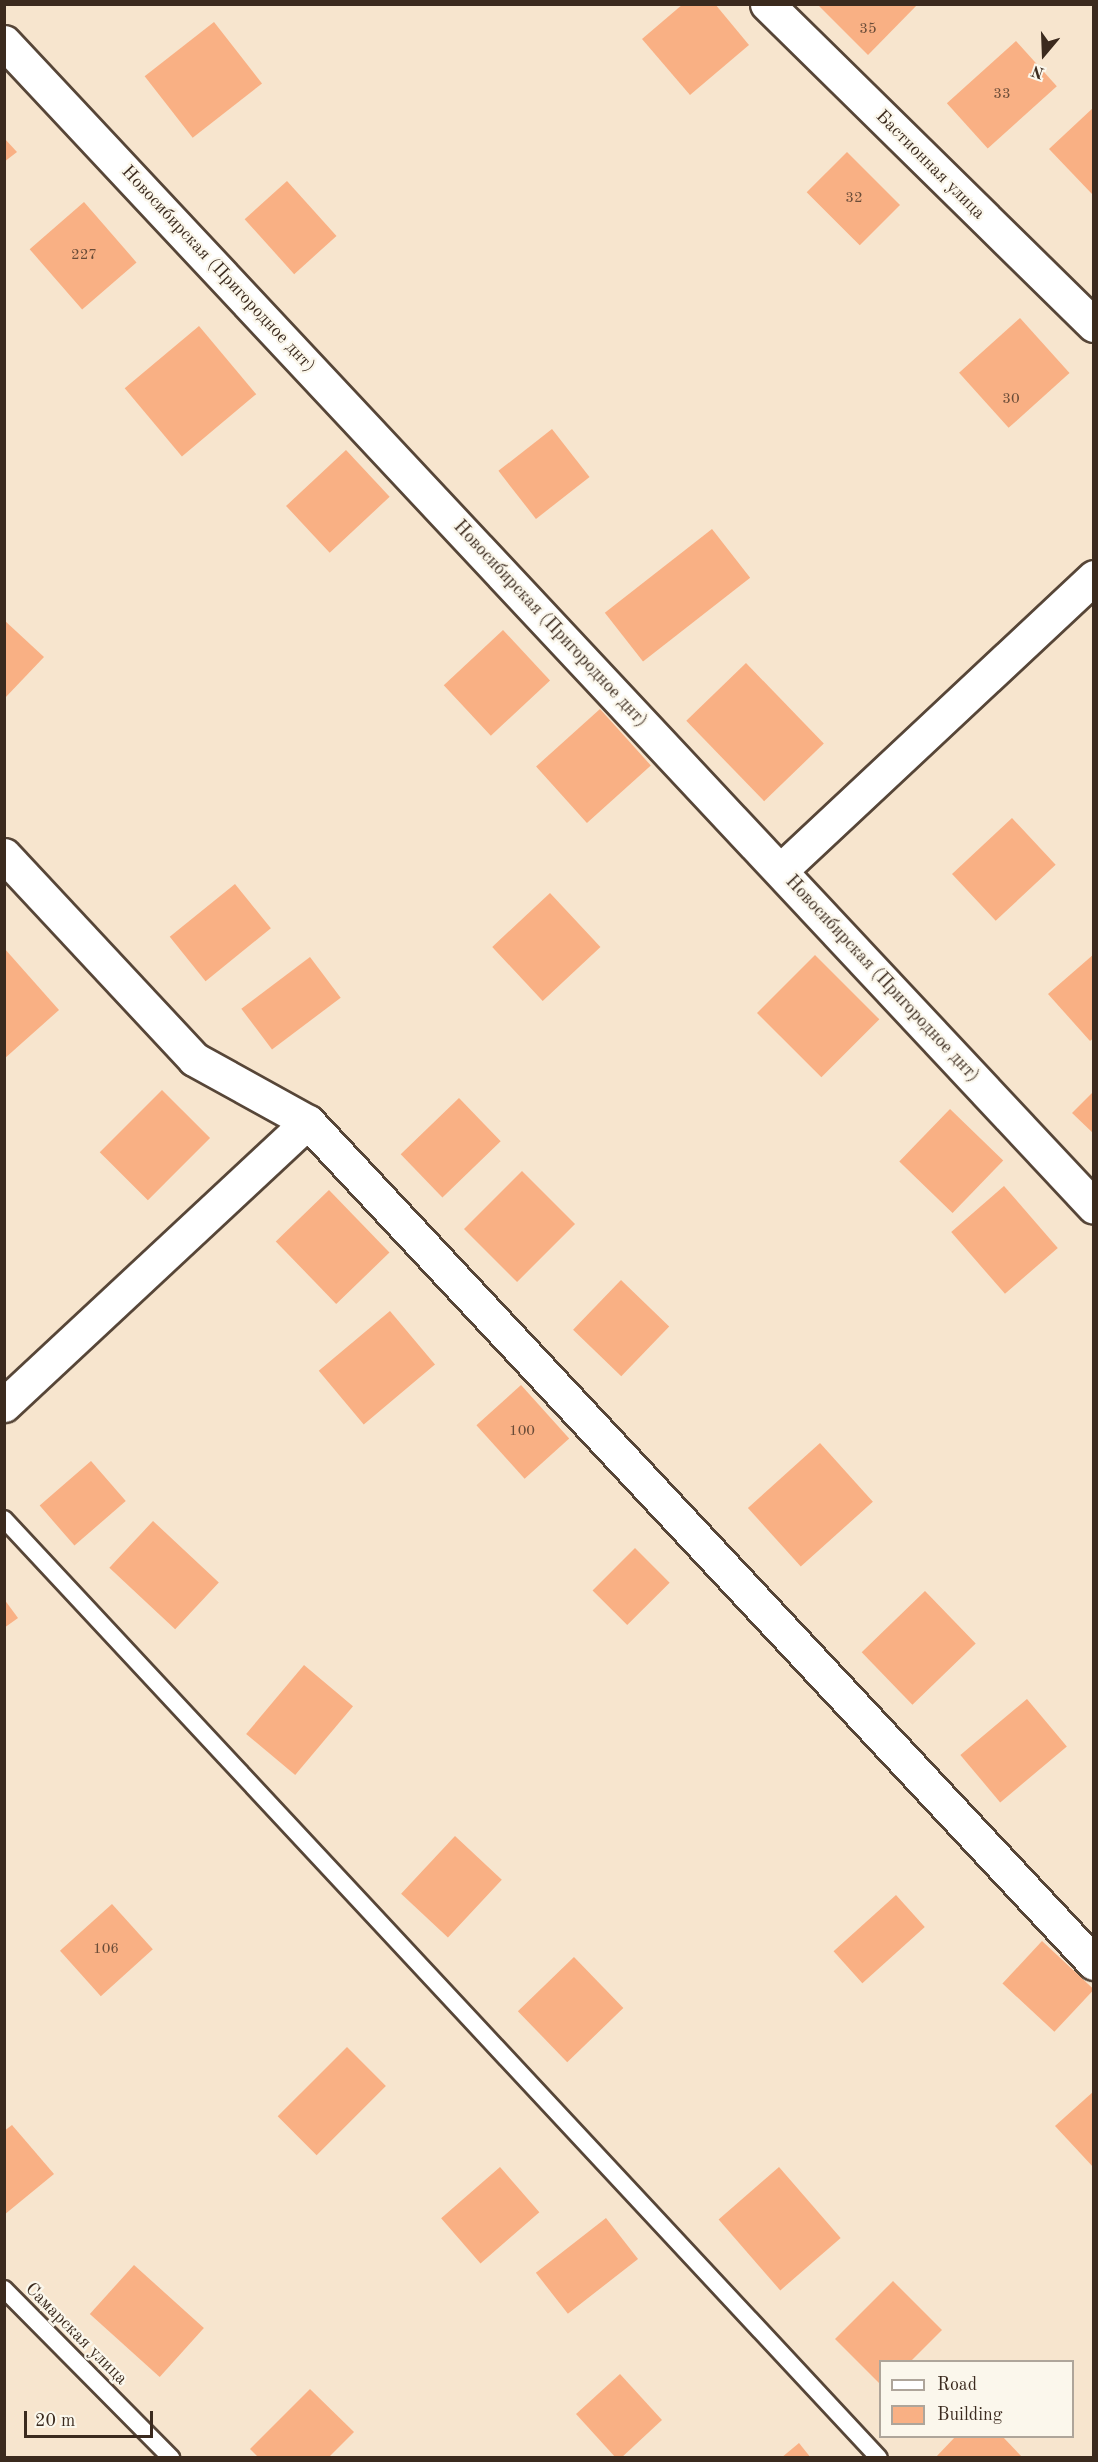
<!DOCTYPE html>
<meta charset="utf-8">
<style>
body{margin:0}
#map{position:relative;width:1098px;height:2462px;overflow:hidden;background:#f7e5ce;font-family:"Old Standard TT",serif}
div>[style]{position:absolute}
.building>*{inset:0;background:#f9b084;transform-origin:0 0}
.roads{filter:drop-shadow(2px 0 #574638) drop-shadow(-2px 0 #574638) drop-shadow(0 2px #574638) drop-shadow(0 -2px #574638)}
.lane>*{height:16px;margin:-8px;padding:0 8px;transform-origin:8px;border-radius:8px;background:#fff}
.street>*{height:33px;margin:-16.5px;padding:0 16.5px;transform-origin:16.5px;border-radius:16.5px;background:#fff}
span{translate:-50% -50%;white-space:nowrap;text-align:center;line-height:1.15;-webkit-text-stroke:4.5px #fbf7ec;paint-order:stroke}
.number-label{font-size:15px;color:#6a4c38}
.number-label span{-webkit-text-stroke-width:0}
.street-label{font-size:18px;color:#3b2a1e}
.frame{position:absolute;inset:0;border:6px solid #3b2a1e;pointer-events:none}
.legend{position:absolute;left:879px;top:2360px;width:195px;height:78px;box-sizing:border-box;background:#fbf7ec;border:2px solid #aea59a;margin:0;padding:8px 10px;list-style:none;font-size:18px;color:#3b2a1e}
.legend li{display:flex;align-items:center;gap:12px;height:30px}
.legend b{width:30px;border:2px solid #aea59a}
.north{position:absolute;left:1014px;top:24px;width:60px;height:60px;-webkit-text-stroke:4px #fbf7ec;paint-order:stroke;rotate:199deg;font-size:16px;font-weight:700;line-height:24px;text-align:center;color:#3b2a1e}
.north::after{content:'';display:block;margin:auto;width:21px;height:27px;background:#3b2a1e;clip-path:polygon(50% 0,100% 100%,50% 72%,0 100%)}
.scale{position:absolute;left:24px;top:2411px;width:129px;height:27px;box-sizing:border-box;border:3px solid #3b2a1e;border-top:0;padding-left:8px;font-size:18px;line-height:21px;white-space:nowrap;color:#3b2a1e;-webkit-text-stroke:4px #fbf7ec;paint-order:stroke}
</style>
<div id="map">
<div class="building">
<div style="clip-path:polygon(683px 4px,715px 4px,749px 45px,690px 95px,642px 39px)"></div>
<div style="clip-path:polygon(817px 4px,918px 4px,868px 55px)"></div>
<div style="left:214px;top:22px;width:78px;height:88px;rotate:52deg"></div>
<div style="left:1016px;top:41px;width:61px;height:93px;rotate:48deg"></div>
<div style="clip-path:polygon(1094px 107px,1094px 192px,1092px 194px,1049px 149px)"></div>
<div style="clip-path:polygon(4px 138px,17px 152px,4px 162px)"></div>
<div style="left:847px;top:152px;width:75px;height:57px;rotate:45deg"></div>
<div style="left:287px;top:181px;width:74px;height:57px;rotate:48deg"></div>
<div style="left:84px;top:202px;width:80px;height:72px;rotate:49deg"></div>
<div style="left:1020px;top:318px;width:74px;height:82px;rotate:48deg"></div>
<div style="left:199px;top:326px;width:89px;height:97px;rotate:50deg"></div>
<div style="left:552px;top:429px;width:61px;height:68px;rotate:52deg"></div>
<div style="left:346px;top:450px;width:64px;height:82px;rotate:47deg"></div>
<div style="left:712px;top:529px;width:62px;height:136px;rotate:52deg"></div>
<div style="clip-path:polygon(4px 620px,44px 657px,4px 699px)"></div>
<div style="left:503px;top:630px;width:69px;height:81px;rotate:47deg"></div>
<div style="left:746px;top:663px;width:112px;height:83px;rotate:46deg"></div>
<div style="left:600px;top:709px;width:76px;height:86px;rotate:48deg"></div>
<div style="left:1012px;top:818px;width:64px;height:82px;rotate:47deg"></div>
<div style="left:235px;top:884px;width:57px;height:84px;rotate:51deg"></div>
<div style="left:550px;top:893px;width:74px;height:79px;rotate:47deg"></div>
<div style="clip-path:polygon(4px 948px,59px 1010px,4px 1059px)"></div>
<div style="clip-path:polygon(1094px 954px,1094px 1038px,1090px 1041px,1048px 994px)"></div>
<div style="left:815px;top:955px;width:91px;height:82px;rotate:45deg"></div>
<div style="left:310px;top:957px;width:51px;height:86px;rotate:53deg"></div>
<div style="left:162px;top:1090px;width:68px;height:88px;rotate:45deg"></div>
<div style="clip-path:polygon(1094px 1091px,1094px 1134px,1072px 1113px)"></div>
<div style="left:459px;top:1098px;width:60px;height:81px;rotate:46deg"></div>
<div style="left:950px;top:1109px;width:74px;height:73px;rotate:44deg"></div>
<div style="left:522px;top:1171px;width:75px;height:82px;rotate:45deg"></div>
<div style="left:1004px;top:1186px;width:82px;height:70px;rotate:49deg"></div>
<div style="left:329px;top:1190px;width:87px;height:74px;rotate:46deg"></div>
<div style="left:621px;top:1280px;width:67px;height:69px;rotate:44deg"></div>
<div style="left:390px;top:1311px;width:70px;height:93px;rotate:50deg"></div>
<div style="left:521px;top:1385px;width:72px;height:60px;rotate:48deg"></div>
<div style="left:820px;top:1443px;width:79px;height:97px;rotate:48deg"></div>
<div style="left:91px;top:1461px;width:53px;height:68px;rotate:49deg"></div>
<div style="left:153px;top:1521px;width:90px;height:64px;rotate:43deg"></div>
<div style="left:635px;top:1548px;width:49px;height:60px;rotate:45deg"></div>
<div style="left:925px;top:1591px;width:73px;height:88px;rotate:46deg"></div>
<div style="clip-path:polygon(4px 1599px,18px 1618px,4px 1628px)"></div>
<div style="left:304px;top:1665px;width:64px;height:90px;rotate:40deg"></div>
<div style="left:1027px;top:1699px;width:62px;height:87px;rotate:50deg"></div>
<div style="left:455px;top:1836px;width:64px;height:79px;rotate:43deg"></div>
<div style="left:896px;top:1895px;width:43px;height:84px;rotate:48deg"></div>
<div style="left:112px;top:1904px;width:61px;height:70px;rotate:48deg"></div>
<div style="left:1042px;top:1941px;width:71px;height:58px;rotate:43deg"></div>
<div style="left:574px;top:1957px;width:71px;height:78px;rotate:46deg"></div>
<div style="left:347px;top:2047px;width:55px;height:98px;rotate:45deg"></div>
<div style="clip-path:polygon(1094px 2091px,1094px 2168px,1055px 2126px)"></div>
<div style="clip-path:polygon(12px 2125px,54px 2174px,4px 2215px,4px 2131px)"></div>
<div style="left:500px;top:2167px;width:60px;height:78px;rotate:49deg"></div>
<div style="left:779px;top:2167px;width:94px;height:80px;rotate:49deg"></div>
<div style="left:606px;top:2218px;width:52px;height:89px;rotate:52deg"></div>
<div style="left:134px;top:2265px;width:94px;height:66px;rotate:42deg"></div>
<div style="clip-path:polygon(893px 2281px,942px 2330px,910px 2362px,880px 2362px,880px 2384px,835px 2339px)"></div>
<div style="clip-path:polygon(620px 2374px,662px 2420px,621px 2458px,616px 2458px,576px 2414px)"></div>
<div style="clip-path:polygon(310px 2389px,354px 2432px,328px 2458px,259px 2458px,250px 2449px)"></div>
<div style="clip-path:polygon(956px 2436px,1002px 2436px,1023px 2458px,935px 2458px)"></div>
<div style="clip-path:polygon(799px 2443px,811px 2458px,781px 2458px)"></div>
</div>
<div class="roads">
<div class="lane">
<div style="left:4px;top:1519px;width:1283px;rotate:47.02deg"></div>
<div style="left:4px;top:2289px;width:238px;rotate:45.3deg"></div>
</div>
<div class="street">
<div style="left:767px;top:4px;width:458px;rotate:44.5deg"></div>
<div style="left:4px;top:42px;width:1595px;rotate:46.9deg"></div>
<div style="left:4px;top:855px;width:279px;rotate:47deg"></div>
<div style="left:194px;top:1059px;width:130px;rotate:28.9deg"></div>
<div style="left:308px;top:1122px;width:1151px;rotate:46.94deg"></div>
<div style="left:781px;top:870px;width:429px;rotate:-43.1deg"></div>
<div style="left:4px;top:1405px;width:415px;rotate:-43deg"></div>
</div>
</div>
<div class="number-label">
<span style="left:868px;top:30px">35</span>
<span style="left:1002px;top:95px">33</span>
<span style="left:854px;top:199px">32</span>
<span style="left:84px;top:256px">227</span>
<span style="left:1011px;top:400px">30</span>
<span style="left:522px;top:1432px">100</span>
<span style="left:106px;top:1950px">106</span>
</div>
<div class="street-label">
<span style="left:930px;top:165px;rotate:45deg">Бастионная улица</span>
<span style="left:218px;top:269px;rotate:47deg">Новосибирская (Пригородное днт)</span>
<span style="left:550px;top:624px;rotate:47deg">Новосибирская (Пригородное днт)</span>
<span style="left:882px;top:979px;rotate:47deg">Новосибирская (Пригородное днт)</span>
<span style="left:76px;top:2334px;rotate:45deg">Самарская улица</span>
</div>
<div class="frame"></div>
<ul class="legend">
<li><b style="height:8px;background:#fff"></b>Road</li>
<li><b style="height:16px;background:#f9b084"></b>Building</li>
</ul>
<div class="north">N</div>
<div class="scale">20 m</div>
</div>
